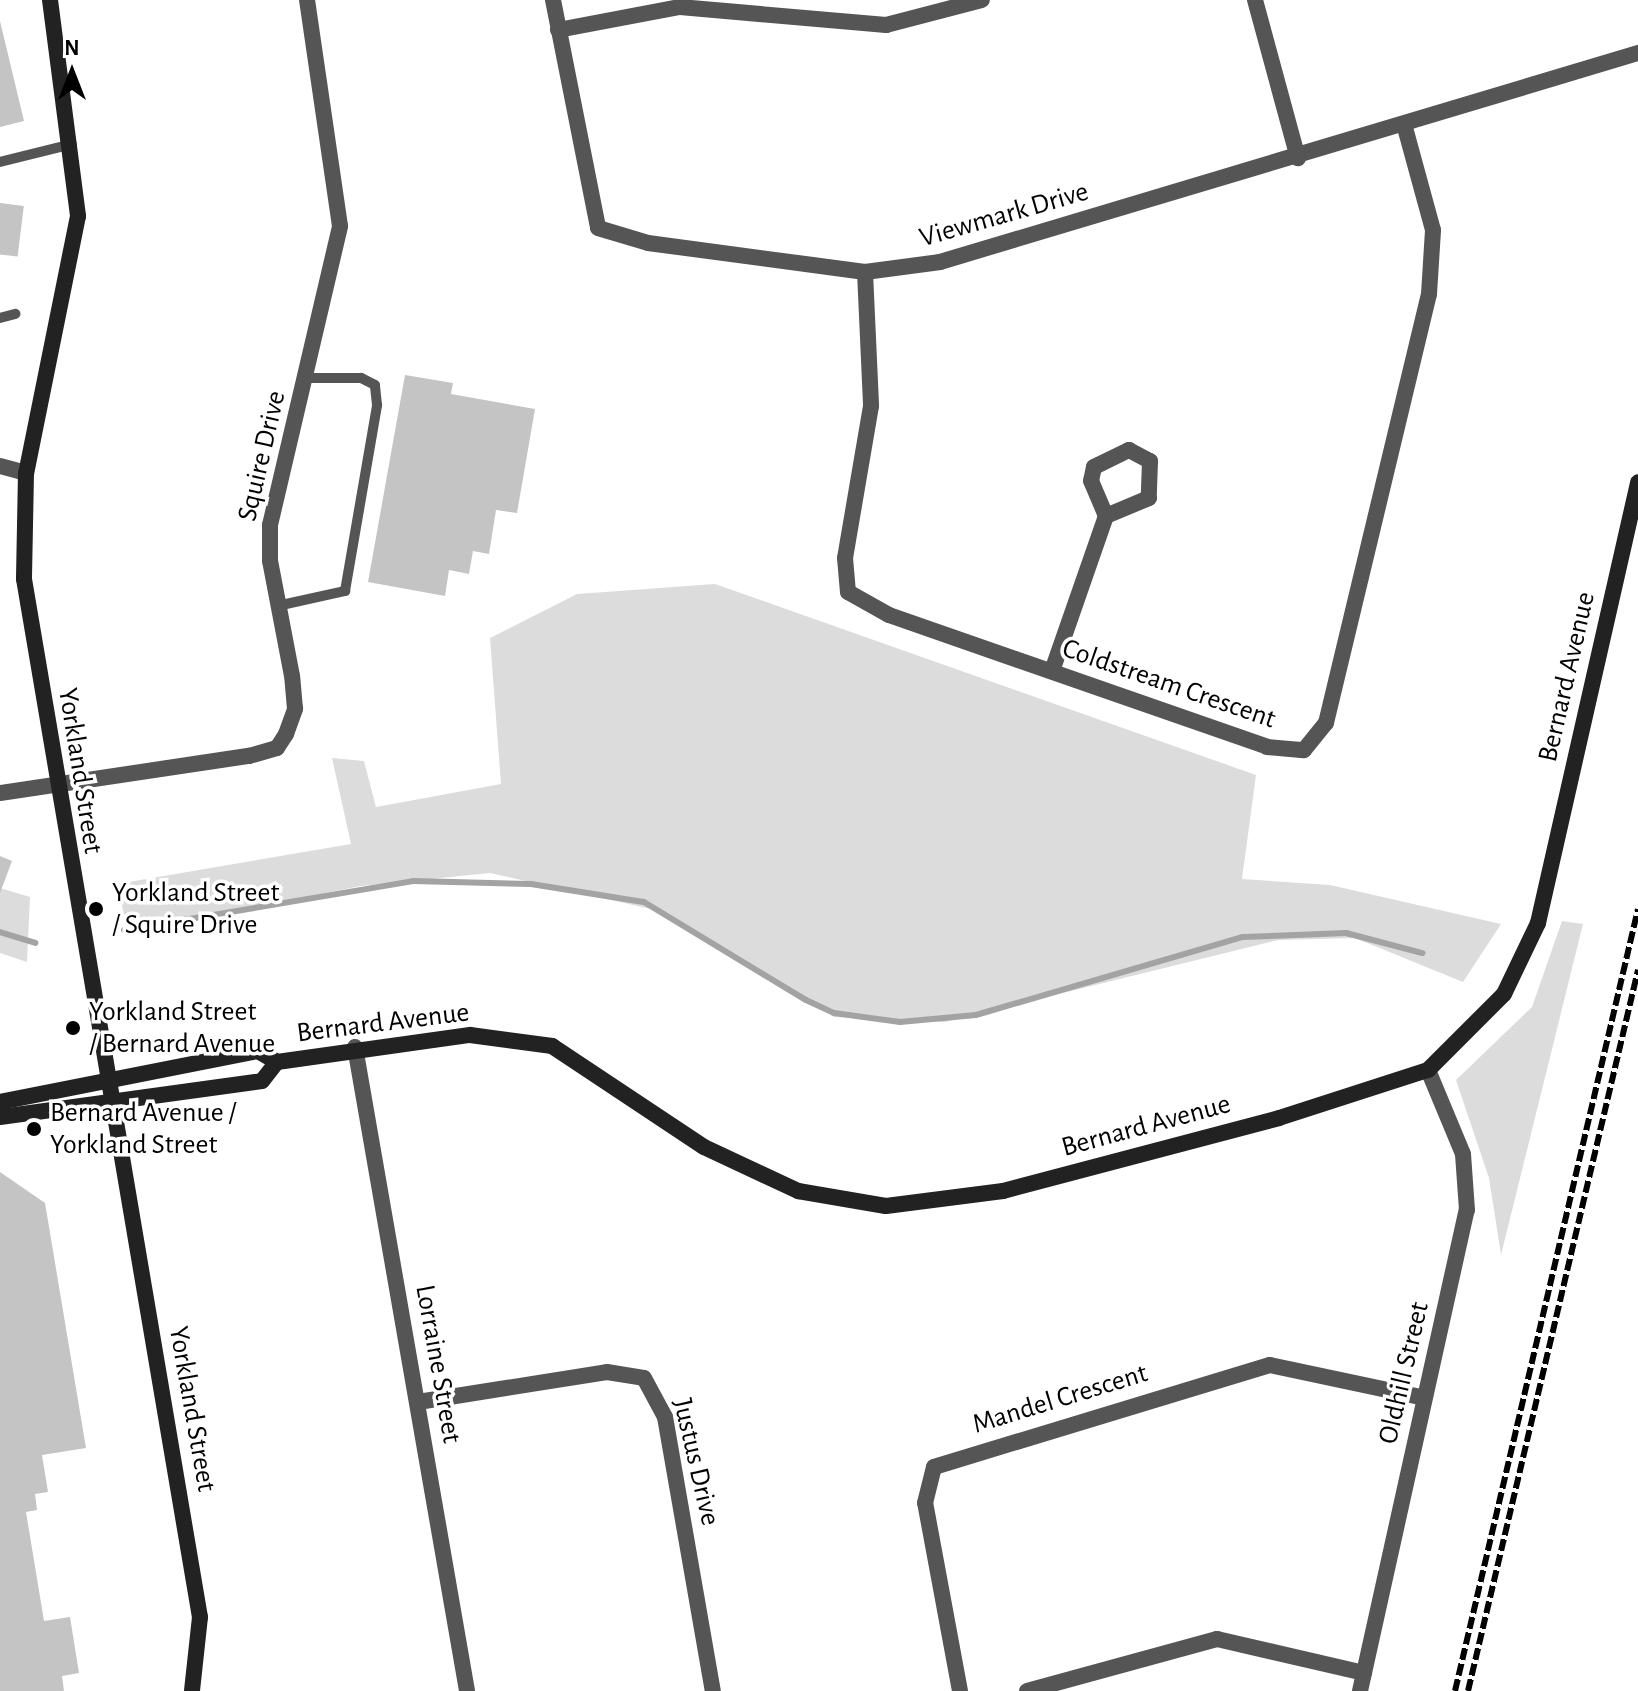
<!DOCTYPE html>
<style>
body{margin:0}
#map{position:relative;width:1638px;height:1691px;overflow:hidden;background:#fff;font-family:"Alegreya Sans",sans-serif}
div>[style]{position:absolute}
.green>*{inset:0;background:#dcdcdc}
.stream>*{height:6px;margin:-3px;padding:0 3px;transform-origin:3px;border-radius:3px;background:#a3a3a3}
.building>*{inset:0;background:#c4c4c4;transform-origin:0 0}
.lane>*{height:10px;margin:-5px;padding:0 5px;transform-origin:5px;border-radius:5px;background:#555}
.street>*{height:16px;margin:-8px;padding:0 8px;transform-origin:8px;border-radius:8px;background:#555}
.secondary>*{height:16px;margin:-8px;padding:0 8px;transform-origin:8px;border-radius:8px;background:#222}
.rail>*{height:6px;margin-top:-3px;transform-origin:0;background:repeating-linear-gradient(90deg,#000 0 12px,transparent 0 16px)}
.dots>*{width:22px;height:22px;translate:-50% -50%;box-sizing:border-box;border:4px solid #fff;border-radius:50%}
span{translate:-50% -50%;white-space:nowrap;text-align:center;line-height:1.15;-webkit-text-stroke:7px #fff;paint-order:stroke}
.street-label{font-size:28px;color:#000}
.poi-label{font-size:28px;color:#000}
.left{translate:0 -50%;text-align:left}
.north{position:absolute;left:32px;top:32px;width:80px;height:80px;-webkit-text-stroke:6px #fff;paint-order:stroke;rotate:0deg;font-size:22px;font-weight:700;line-height:32px;text-align:center;color:#000}
.north::after{content:'';display:block;margin:auto;width:28px;height:36px;background:#000;clip-path:polygon(50% 0,100% 100%,50% 72%,0 100%)}
</style>
<div id="map">
<div class="green">
<div style="clip-path:polygon(715px 584px,1256px 775px,1242px 879px,1330px 885px,1501px 924px,1463px 982px,1355px 938px,1278px 940px,945px 1022px,834px 1017px,660px 911px,490px 873px,361px 886px,128px 932px,117px 884px,351px 844px,332px 758px,364px 761px,376px 807px,501px 784px,490px 638px,577px 594px)"></div>
<div style="clip-path:polygon(0 888px,30px 897px,27px 962px,0 953px)"></div>
<div style="clip-path:polygon(1562px 921px,1583px 924px,1501px 1255px,1489px 1178px,1456px 1080px,1532px 1007px)"></div>
</div>
<div class="stream">
<div style="left:124px;top:930px;width:293px;rotate:-9.6deg"></div>
<div style="left:413px;top:881px;width:118px;rotate:1.5deg"></div>
<div style="left:531px;top:884px;width:114px;rotate:9.1deg"></div>
<div style="left:644px;top:902px;width:189px;rotate:31.2deg"></div>
<div style="left:806px;top:1000px;width:31px;rotate:25deg"></div>
<div style="left:834px;top:1013px;width:67px;rotate:7.8deg"></div>
<div style="left:900px;top:1022px;width:76px;rotate:-5.3deg"></div>
<div style="left:976px;top:1015px;width:278px;rotate:-16.3deg"></div>
<div style="left:1243px;top:937px;width:103px;rotate:-2.2deg"></div>
<div style="left:1346px;top:933px;width:79px;rotate:14.7deg"></div>
<div style="left:0;top:932px;width:37px;rotate:17deg"></div>
</div>
<div class="building">
<div style="clip-path:polygon(0 21px,24px 121px,0 127px)"></div>
<div style="left:0;top:203px;width:24px;height:51px;rotate:7deg"></div>
<div style="clip-path:polygon(405px 375px,453px 383px,451px 394px,535px 409px,517px 513px,496px 510px,489px 554px,473px 551px,469px 574px,449px 570px,445px 596px,368px 582px)"></div>
<div style="clip-path:polygon(0 856px,12px 861px,0 893px)"></div>
<div style="clip-path:polygon(0 1172px,45px 1203px,86px 1448px,42px 1455px,48px 1492px,35px 1494px,37px 1510px,26px 1512px,44px 1621px,70px 1617px,79px 1673px,62px 1676px,64px 1691px,0 1691px)"></div>
</div>
<div class="lane">
<div style="left:0;top:162px;width:74px;rotate:-14deg"></div>
<div style="left:0;top:318px;width:16px;rotate:-15deg"></div>
<div style="left:277px;top:606px;width:70px;rotate:-12.4deg"></div>
<div style="left:345px;top:591px;width:189px;rotate:-80.2deg"></div>
<div style="left:377px;top:405px;width:20px;rotate:-96deg"></div>
<div style="left:375px;top:385px;width:16px;rotate:-153deg"></div>
<div style="left:361px;top:378px;width:55px;rotate:180deg"></div>
</div>
<div class="street">
<div style="left:553px;top:0;width:232px;rotate:78.8deg"></div>
<div style="left:598px;top:228px;width:52px;rotate:16.7deg"></div>
<div style="left:648px;top:243px;width:219px;rotate:7.6deg"></div>
<div style="left:865px;top:272px;width:76px;rotate:-7.6deg"></div>
<div style="left:940px;top:262px;width:729px;rotate:-16.67deg"></div>
<div style="left:1255px;top:0;width:164px;rotate:74.8deg"></div>
<div style="left:558px;top:30px;width:124px;rotate:-10.7deg"></div>
<div style="left:680px;top:7px;width:207px;rotate:5deg"></div>
<div style="left:886px;top:25px;width:99px;rotate:-14.6deg"></div>
<div style="left:865px;top:272px;width:134px;rotate:87.4deg"></div>
<div style="left:871px;top:406px;width:154px;rotate:99.7deg"></div>
<div style="left:845px;top:558px;width:34px;rotate:85deg"></div>
<div style="left:848px;top:592px;width:47px;rotate:29.3deg"></div>
<div style="left:889px;top:615px;width:400px;rotate:19.2deg"></div>
<div style="left:1267px;top:747px;width:37px;rotate:5deg"></div>
<div style="left:1304px;top:750px;width:35px;rotate:-51deg"></div>
<div style="left:1326px;top:723px;width:441px;rotate:-76.5deg"></div>
<div style="left:1429px;top:294px;width:64px;rotate:-86.4deg"></div>
<div style="left:1433px;top:230px;width:110px;rotate:-105.3deg"></div>
<div style="left:0;top:466px;width:27px;rotate:15deg"></div>
<div style="left:1052px;top:671px;width:164px;rotate:-70.8deg"></div>
<div style="left:1106px;top:516px;width:38px;rotate:-113deg"></div>
<div style="left:1091px;top:481px;width:14px;rotate:-78deg"></div>
<div style="left:1094px;top:467px;width:39px;rotate:-26deg"></div>
<div style="left:1129px;top:450px;width:24px;rotate:28deg"></div>
<div style="left:1150px;top:461px;width:37px;rotate:92deg"></div>
<div style="left:1149px;top:498px;width:47px;rotate:157.3deg"></div>
<div style="left:0;top:793px;width:252px;rotate:-8.5deg"></div>
<div style="left:249px;top:756px;width:29px;rotate:-16deg"></div>
<div style="left:277px;top:748px;width:17px;rotate:-57deg"></div>
<div style="left:286px;top:734px;width:27px;rotate:-70deg"></div>
<div style="left:295px;top:709px;width:33px;rotate:-95deg"></div>
<div style="left:292px;top:676px;width:117px;rotate:-100.8deg"></div>
<div style="left:270px;top:561px;width:36px;rotate:-90deg"></div>
<div style="left:270px;top:525px;width:307px;rotate:-76.8deg"></div>
<div style="left:340px;top:226px;width:228px;rotate:-98.3deg"></div>
<div style="left:355px;top:1047px;width:654px;rotate:80.13deg"></div>
<div style="left:418px;top:1402px;width:191px;rotate:-9deg"></div>
<div style="left:607px;top:1372px;width:37px;rotate:9deg"></div>
<div style="left:644px;top:1378px;width:44px;rotate:61.7deg"></div>
<div style="left:665px;top:1417px;width:278px;rotate:80.1deg"></div>
<div style="left:960px;top:1691px;width:191px;rotate:-100.5deg"></div>
<div style="left:925px;top:1503px;width:37px;rotate:-76deg"></div>
<div style="left:934px;top:1467px;width:351px;rotate:-16.9deg"></div>
<div style="left:1270px;top:1365px;width:158px;rotate:12deg"></div>
<div style="left:1027px;top:1691px;width:197px;rotate:-15.3deg"></div>
<div style="left:1217px;top:1639px;width:151px;rotate:13deg"></div>
<div style="left:1360px;top:1691px;width:493px;rotate:-77.5deg"></div>
<div style="left:1467px;top:1210px;width:56px;rotate:-94.1deg"></div>
<div style="left:1463px;top:1154px;width:91px;rotate:-112.6deg"></div>
</div>
<div class="secondary">
<div style="left:50px;top:0;width:218px;rotate:82.6deg"></div>
<div style="left:78px;top:216px;width:262px;rotate:101.4deg"></div>
<div style="left:26px;top:473px;width:106px;rotate:91.1deg"></div>
<div style="left:24px;top:579px;width:1053px;rotate:80.38deg"></div>
<div style="left:200px;top:1617px;width:74px;rotate:96.2deg"></div>
<div style="left:0;top:1102px;width:263px;rotate:-11.2deg"></div>
<div style="left:258px;top:1051px;width:22px;rotate:30deg"></div>
<div style="left:277px;top:1062px;width:195px;rotate:-8deg"></div>
<div style="left:470px;top:1035px;width:83px;rotate:7.6deg"></div>
<div style="left:552px;top:1046px;width:182px;rotate:33.6deg"></div>
<div style="left:704px;top:1147px;width:104px;rotate:25.1deg"></div>
<div style="left:798px;top:1191px;width:89px;rotate:9.7deg"></div>
<div style="left:886px;top:1206px;width:118px;rotate:-7.3deg"></div>
<div style="left:1003px;top:1191px;width:285px;rotate:-14.8deg"></div>
<div style="left:1279px;top:1118px;width:157px;rotate:-17.9deg"></div>
<div style="left:1428px;top:1070px;width:107px;rotate:-45deg"></div>
<div style="left:1504px;top:994px;width:79px;rotate:-64.4deg"></div>
<div style="left:1538px;top:923px;width:452px;rotate:-77.2deg"></div>
<div style="left:0;top:1117px;width:264px;rotate:-7.8deg"></div>
<div style="left:262px;top:1081px;width:24px;rotate:-52deg"></div>
</div>
<div class="rail">
<div style="left:1455px;top:1691px;width:803px;rotate:-76.83deg"></div>
<div style="left:1468px;top:1691px;width:741px;rotate:-76.73deg"></div>
</div>
<div class="dots">
<div style="left:96px;top:909px;background:#000"></div>
<div style="left:73px;top:1028px;background:#000"></div>
<div style="left:34px;top:1129px;background:#000"></div>
</div>
<div class="street-label">
<span style="left:1004px;top:215px;rotate:-16deg">Viewmark Drive</span>
<span style="left:262px;top:456px;rotate:-77deg">Squire Drive</span>
<span style="left:1567px;top:677px;rotate:-77deg">Bernard Avenue</span>
<span style="left:1169px;top:684px;rotate:19deg">Coldstream Crescent</span>
<span style="left:80px;top:771px;rotate:81deg">Yorkland Street</span>
<span style="left:383px;top:1023px;rotate:-7deg">Bernard Avenue</span>
<span style="left:1146px;top:1126px;rotate:-15deg">Bernard Avenue</span>
<span style="left:438px;top:1364px;rotate:80deg">Lorraine Street</span>
<span style="left:1404px;top:1373px;rotate:-77deg">Oldhill Street</span>
<span style="left:1060px;top:1399px;rotate:-17deg">Mandel Crescent</span>
<span style="left:192px;top:1409px;rotate:80deg">Yorkland Street</span>
<span style="left:696px;top:1462px;rotate:77deg">Justus Drive</span>
</div>
<div class="poi-label">
<span class="left" style="left:112px;top:909px">Yorkland Street<br>/ Squire Drive</span>
<span class="left" style="left:89px;top:1028px">Yorkland Street<br>/ Bernard Avenue</span>
<span class="left" style="left:50px;top:1129px">Bernard Avenue /<br>Yorkland Street</span>
</div>
<div class="north">N</div>
</div>
